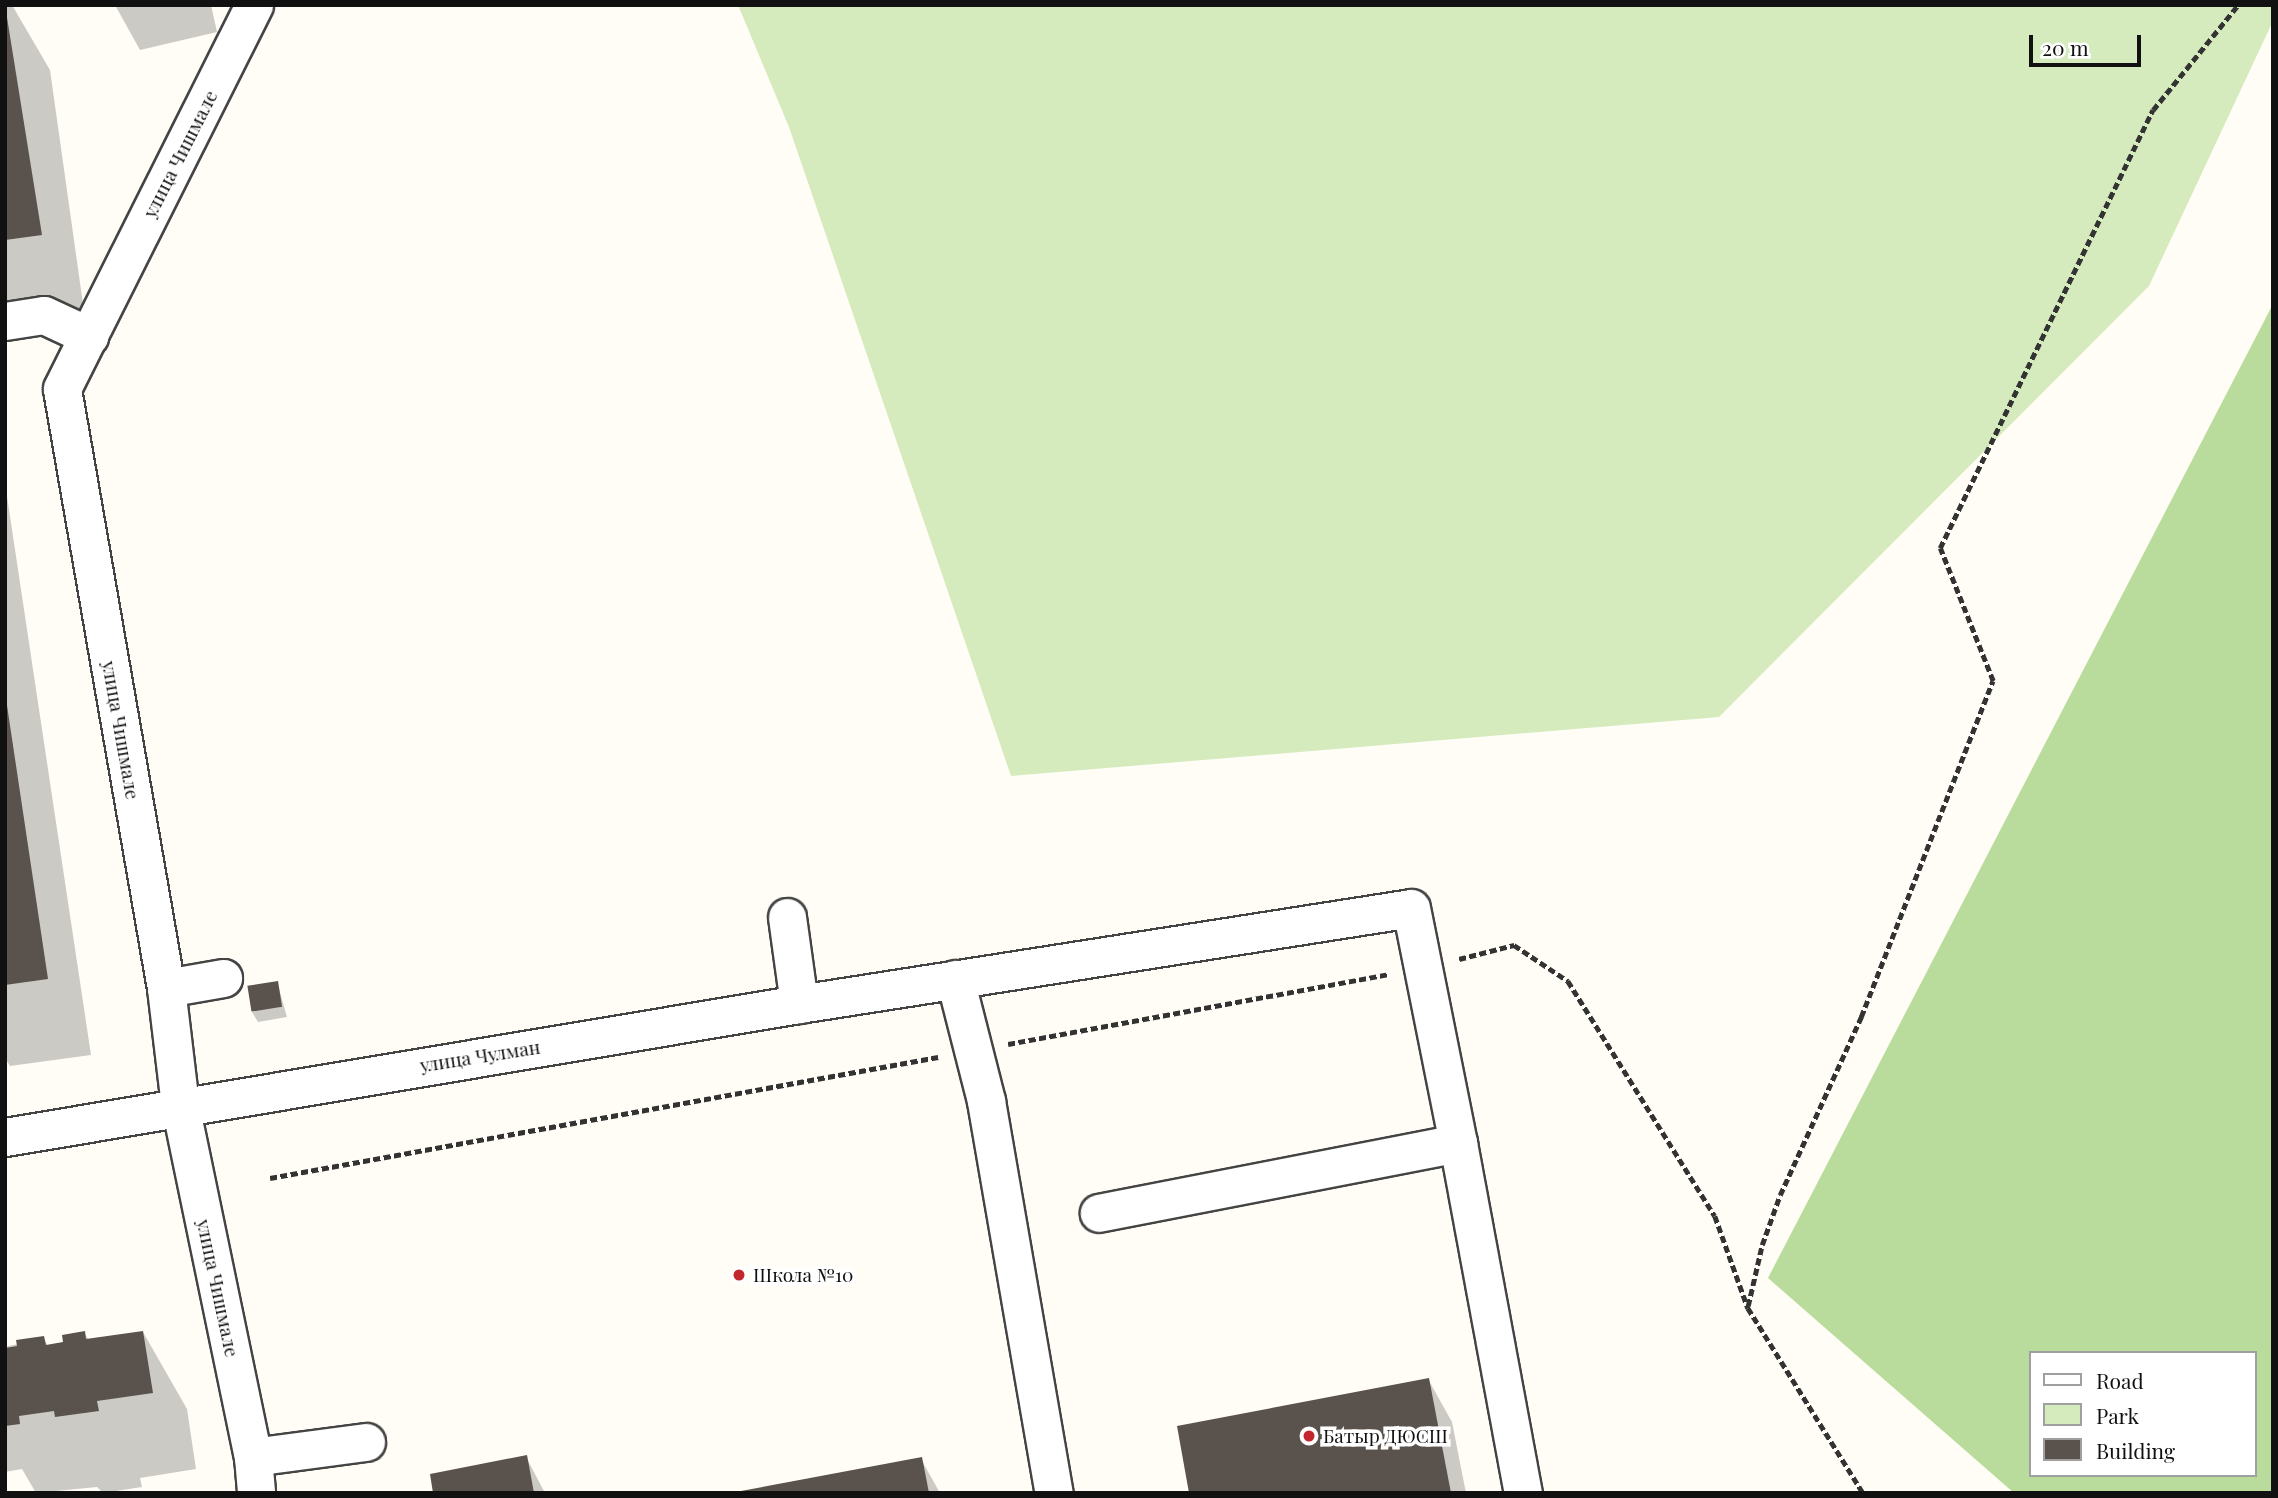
<!DOCTYPE html>
<meta charset="utf-8">
<style>
body{margin:0}
#map{position:relative;width:2278px;height:1498px;overflow:hidden;background:#fffdf5;font-family:"Playfair Display",serif}
div>[style]{position:absolute}
.green>*{inset:0;background:#d5ebbd}
.forest>*{inset:0;background:#b9dc9c}
.shadow>*{inset:0;background:#0003}
.building>*{inset:0;background:#5a524d;transform-origin:0 0}
.path>*{height:4.5px;margin-top:-2.25px;transform-origin:0;background:repeating-linear-gradient(90deg,#333 0 7px,transparent 0 10.5px)}
.roads{filter:drop-shadow(2px 0 #444) drop-shadow(-2px 0 #444) drop-shadow(0 2px #444) drop-shadow(0 -2px #444)}
.minor>*{height:37px;margin:-18.5px;padding:0 18.5px;transform-origin:18.5px;border-radius:18.5px;background:#fff}
.dots>*{width:19px;height:19px;translate:-50% -50%;box-sizing:border-box;border:4px solid #fff;border-radius:50%}
span{translate:-50% -50%;white-space:nowrap;text-align:center;line-height:1.15;-webkit-text-stroke:7px #fff;paint-order:stroke}
.street-label{font-size:19px;color:#111}
.poi-label{font-size:19px;color:#111}
.left{translate:0 -50%;text-align:left}
.frame{position:absolute;inset:0;border:7px solid #111;pointer-events:none}
.legend{position:absolute;left:2029px;top:1351px;width:228px;height:126px;box-sizing:border-box;background:#fff;border:2px solid #a0a0a0;margin:0;padding:9px 12px;list-style:none;font-size:21px;color:#111}
.legend li{display:flex;align-items:center;gap:14px;height:35px}
.legend b{width:35px;border:2px solid #a0a0a0}
.scale{position:absolute;left:2029px;top:35px;width:112px;height:32px;box-sizing:border-box;border:4px solid #111;border-top:0;padding-left:9px;font-size:21px;line-height:24px;white-space:nowrap;color:#111;-webkit-text-stroke:5px #fff;paint-order:stroke}
</style>
<div id="map">
<div class="green">
<div style="clip-path:polygon(738px 5px,2273px 5px,2273px 21px,2149px 286px,1719px 717px,1011px 776px,789px 127px)"></div>
</div>
<div class="forest">
<div style="clip-path:polygon(evenodd,2273px 304px,2273px 1493px,2014px 1493px,1768px 1278px,2273px 304px,2031px 1353px,2255px 1353px,2255px 1475px,2031px 1475px,2031px 1353px)"></div>
</div>
<div class="shadow">
<div style="clip-path:polygon(5px 5px,12px 5px,50px 70px,84px 311px,15px 321px,5px 305px)"></div>
<div style="clip-path:polygon(115px 5px,211px 5px,217px 32px,140px 50px)"></div>
<div style="clip-path:polygon(5px 483px,91px 1055px,10px 1066px,5px 1058px)"></div>
<div style="clip-path:polygon(277px 982px,287px 1017px,258px 1022px,252px 1012px)"></div>
<div style="clip-path:polygon(143px 1332px,187px 1409px,196px 1469px,140px 1478px,142px 1487px,103px 1493px,97px 1487px,36px 1493px,22px 1469px,5px 1472px,5px 1347px,43px 1338px,48px 1346px,65px 1344px,84px 1333px,89px 1340px)"></div>
<div style="clip-path:polygon(1428px 1379px,1452px 1422px,1466px 1493px,1191px 1493px)"></div>
<div style="clip-path:polygon(526px 1457px,545px 1493px,435px 1493px)"></div>
<div style="clip-path:polygon(921px 1459px,940px 1493px,743px 1493px)"></div>
</div>
<div class="building">
<div style="clip-path:polygon(5px 5px,42px 235px,5px 240px)"></div>
<div style="clip-path:polygon(5px 692px,48px 979px,5px 985px)"></div>
<div style="left:278px;top:981px;width:26px;height:31px;rotate:81deg"></div>
<div style="clip-path:polygon(85px 1331px,86px 1339px,143px 1331px,153px 1393px,97px 1401px,99px 1411px,55px 1417px,54px 1411px,19px 1416px,20px 1424px,5px 1426px,5px 1348px,17px 1346px,16px 1340px,44px 1336px,46px 1345px,63px 1342px,62px 1335px)"></div>
<div style="clip-path:polygon(1429px 1378px,1451px 1493px,1189px 1493px,1177px 1426px)"></div>
<div style="clip-path:polygon(527px 1455px,534px 1493px,433px 1493px,430px 1474px)"></div>
<div style="clip-path:polygon(922px 1457px,929px 1493px,741px 1493px,741px 1491px)"></div>
</div>
<div class="path">
<div style="left:1459px;top:959px;width:57px;rotate:-14.3deg"></div>
<div style="left:1514px;top:945px;width:65px;rotate:33.7deg"></div>
<div style="left:1568px;top:981px;width:277px;rotate:58deg"></div>
<div style="left:1715px;top:1216px;width:98px;rotate:70.3deg"></div>
<div style="left:1748px;top:1308px;width:218px;rotate:58.1deg"></div>
<div style="left:1008px;top:1044px;width:387px;rotate:-10.4deg"></div>
<div style="left:270px;top:1178px;width:679px;rotate:-10.27deg"></div>
<div style="left:1748px;top:1306px;width:63px;rotate:-77.1deg"></div>
<div style="left:1762px;top:1245px;width:53px;rotate:-70.2deg"></div>
<div style="left:1780px;top:1195px;width:196px;rotate:-65.5deg"></div>
<div style="left:1861px;top:1017px;width:361px;rotate:-68.6deg"></div>
<div style="left:1993px;top:681px;width:143px;rotate:-111.7deg"></div>
<div style="left:1940px;top:548px;width:487px;rotate:-64.1deg"></div>
<div style="left:2153px;top:110px;width:135px;rotate:-51deg"></div>
</div>
<div class="roads">
<div class="minor">
<div style="left:254px;top:5px;width:429px;rotate:116.6deg"></div>
<div style="left:62px;top:389px;width:608px;rotate:80.15deg"></div>
<div style="left:166px;top:988px;width:118px;rotate:83.2deg"></div>
<div style="left:180px;top:1105px;width:359px;rotate:78.3deg"></div>
<div style="left:253px;top:1457px;width:36px;rotate:85deg"></div>
<div style="left:5px;top:321px;width:39px;rotate:-9deg"></div>
<div style="left:44px;top:315px;width:50px;rotate:25deg"></div>
<div style="left:787px;top:917px;width:88px;rotate:82.1deg"></div>
<div style="left:955px;top:979px;width:126px;rotate:75.7deg"></div>
<div style="left:986px;top:1101px;width:398px;rotate:80.2deg"></div>
<div style="left:166px;top:988px;width:58px;rotate:-10deg"></div>
<div style="left:5px;top:1137px;width:805px;rotate:-9.51deg"></div>
<div style="left:799px;top:1004px;width:619px;rotate:-8.91deg"></div>
<div style="left:1411px;top:908px;width:240px;rotate:78.7deg"></div>
<div style="left:1458px;top:1143px;width:366px;rotate:169deg"></div>
<div style="left:1458px;top:1143px;width:356px;rotate:79.5deg"></div>
<div style="left:253px;top:1457px;width:114px;rotate:-7.6deg"></div>
</div>
</div>
<div class="dots">
<div style="left:739px;top:1275px;background:#c4262e"></div>
<div style="left:1309px;top:1436px;background:#c4262e"></div>
</div>
<div class="street-label">
<span style="left:180px;top:154px;rotate:-63deg">улица Чишмале</span>
<span style="left:121px;top:730px;rotate:80deg">улица Чишмале</span>
<span style="left:480px;top:1056px;rotate:-9deg">улица Чулман</span>
<span style="left:218px;top:1288px;rotate:78deg">улица Чишмале</span>
</div>
<div class="poi-label">
<span class="left" style="left:753px;top:1275px">Школа №10</span>
<span class="left" style="left:1323px;top:1436px">Батыр ДЮСШ</span>
</div>
<div class="frame"></div>
<ul class="legend">
<li><b style="height:9px;background:#fff"></b>Road</li>
<li><b style="height:19px;background:#d5ebbd"></b>Park</li>
<li><b style="height:19px;background:#5a524d"></b>Building</li>
</ul>
<div class="scale">20 m</div>
</div>
